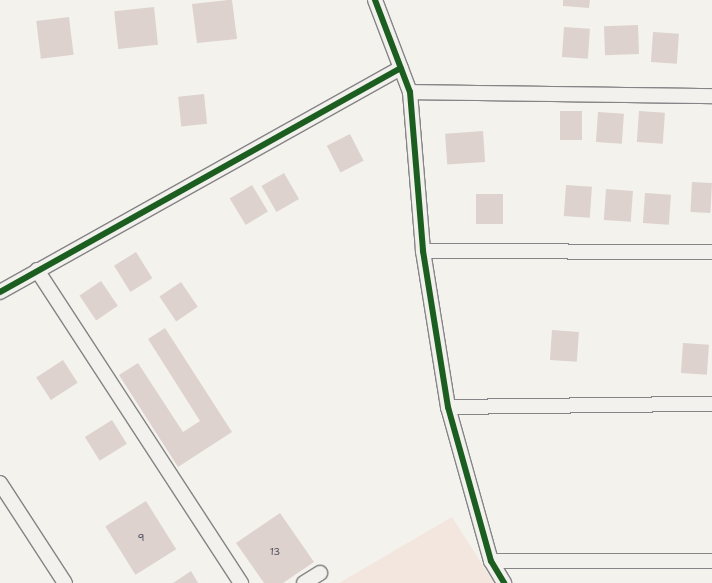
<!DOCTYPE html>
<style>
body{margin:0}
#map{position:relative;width:712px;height:583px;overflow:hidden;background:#f4f2ec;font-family:"Shantell Sans",sans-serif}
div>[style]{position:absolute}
.built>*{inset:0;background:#f2e6de}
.building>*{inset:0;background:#ddd2ce;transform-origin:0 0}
.roads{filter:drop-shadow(1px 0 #858486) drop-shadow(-1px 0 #858486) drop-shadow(0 1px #858486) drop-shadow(0 -1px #858486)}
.minor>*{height:14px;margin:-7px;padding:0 7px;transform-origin:7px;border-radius:7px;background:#f2f1ed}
.cycleway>*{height:6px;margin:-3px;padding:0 3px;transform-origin:3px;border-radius:3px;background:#1b5e20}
span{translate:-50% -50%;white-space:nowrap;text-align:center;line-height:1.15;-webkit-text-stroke:3.5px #f7f3e8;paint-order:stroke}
.number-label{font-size:10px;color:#514e60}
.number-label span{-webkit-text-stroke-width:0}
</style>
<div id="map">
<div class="built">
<div style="clip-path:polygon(452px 517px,494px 583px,339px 583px)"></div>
</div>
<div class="building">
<div style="clip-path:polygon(228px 0,232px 0,237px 39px,197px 43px,192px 4px)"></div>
<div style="clip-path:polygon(563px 0,590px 0,589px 8px,563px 6px)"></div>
<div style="left:154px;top:7px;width:38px;height:40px;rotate:84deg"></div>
<div style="left:69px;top:17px;width:38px;height:33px;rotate:83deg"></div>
<div style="left:638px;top:25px;width:29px;height:34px;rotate:88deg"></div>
<div style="left:564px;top:27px;width:26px;height:30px;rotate:4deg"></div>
<div style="left:653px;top:32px;width:26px;height:30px;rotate:4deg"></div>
<div style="left:204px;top:94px;width:30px;height:26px;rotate:84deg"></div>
<div style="left:560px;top:111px;width:22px;height:29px"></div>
<div style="left:639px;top:111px;width:26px;height:31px;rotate:4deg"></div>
<div style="left:598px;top:112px;width:26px;height:30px;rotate:4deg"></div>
<div style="left:483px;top:131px;width:31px;height:38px;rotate:86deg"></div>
<div style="left:350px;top:134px;width:30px;height:26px;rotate:63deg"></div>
<div style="left:284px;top:173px;width:30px;height:26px;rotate:60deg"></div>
<div style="left:692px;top:182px;width:20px;height:30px;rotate:3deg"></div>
<div style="left:252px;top:185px;width:31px;height:26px;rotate:59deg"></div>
<div style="left:566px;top:185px;width:26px;height:31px;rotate:4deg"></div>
<div style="left:606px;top:189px;width:27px;height:31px;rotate:4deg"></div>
<div style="left:645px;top:193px;width:26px;height:30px;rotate:4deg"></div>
<div style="left:476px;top:194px;width:27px;height:30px"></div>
<div style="left:136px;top:252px;width:31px;height:26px;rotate:58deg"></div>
<div style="left:101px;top:281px;width:30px;height:26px;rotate:56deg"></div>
<div style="left:181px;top:282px;width:30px;height:26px;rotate:56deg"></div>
<div style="clip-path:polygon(165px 328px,232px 432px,178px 467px,119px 375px,138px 363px,183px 432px,200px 421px,148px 339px)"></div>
<div style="left:552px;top:330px;width:27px;height:30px;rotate:4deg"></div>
<div style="left:683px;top:343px;width:26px;height:30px;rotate:4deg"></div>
<div style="left:63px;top:360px;width:27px;height:32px;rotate:57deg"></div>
<div style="left:112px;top:420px;width:28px;height:32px;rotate:58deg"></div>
<div style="left:146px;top:501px;width:57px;height:48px;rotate:58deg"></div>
<div style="clip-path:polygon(280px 513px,314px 562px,283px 583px,264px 583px,236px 543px)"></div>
<div style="clip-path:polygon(191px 571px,198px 583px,173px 583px)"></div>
</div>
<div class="roads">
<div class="minor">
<div style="left:375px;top:0;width:98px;rotate:69.2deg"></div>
<div style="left:410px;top:92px;width:160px;rotate:85.3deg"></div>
<div style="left:423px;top:251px;width:158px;rotate:80.9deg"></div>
<div style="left:448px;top:407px;width:160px;rotate:74.4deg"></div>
<div style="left:491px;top:561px;width:26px;rotate:59deg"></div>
<div style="left:410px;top:92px;width:302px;rotate:0.8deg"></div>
<div style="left:423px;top:251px;width:289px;rotate:0.2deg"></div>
<div style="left:37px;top:270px;width:374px;rotate:56.9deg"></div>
<div style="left:0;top:292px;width:459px;rotate:-29.2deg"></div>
<div style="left:448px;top:407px;width:264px;rotate:-0.7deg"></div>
<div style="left:0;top:483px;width:119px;rotate:57deg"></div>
<div style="left:491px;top:561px;width:221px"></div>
<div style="left:304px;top:583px;width:19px;rotate:-32deg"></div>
</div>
</div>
<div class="cycleway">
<div style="left:375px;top:0;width:98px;rotate:69.2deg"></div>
<div style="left:410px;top:92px;width:160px;rotate:85.3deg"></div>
<div style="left:423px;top:251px;width:158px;rotate:80.9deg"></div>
<div style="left:448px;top:407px;width:160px;rotate:74.4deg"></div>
<div style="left:491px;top:561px;width:26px;rotate:59deg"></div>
<div style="left:0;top:292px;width:459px;rotate:-29.2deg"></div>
</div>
<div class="number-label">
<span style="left:141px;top:538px">9</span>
<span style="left:275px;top:552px">13</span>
</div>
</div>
